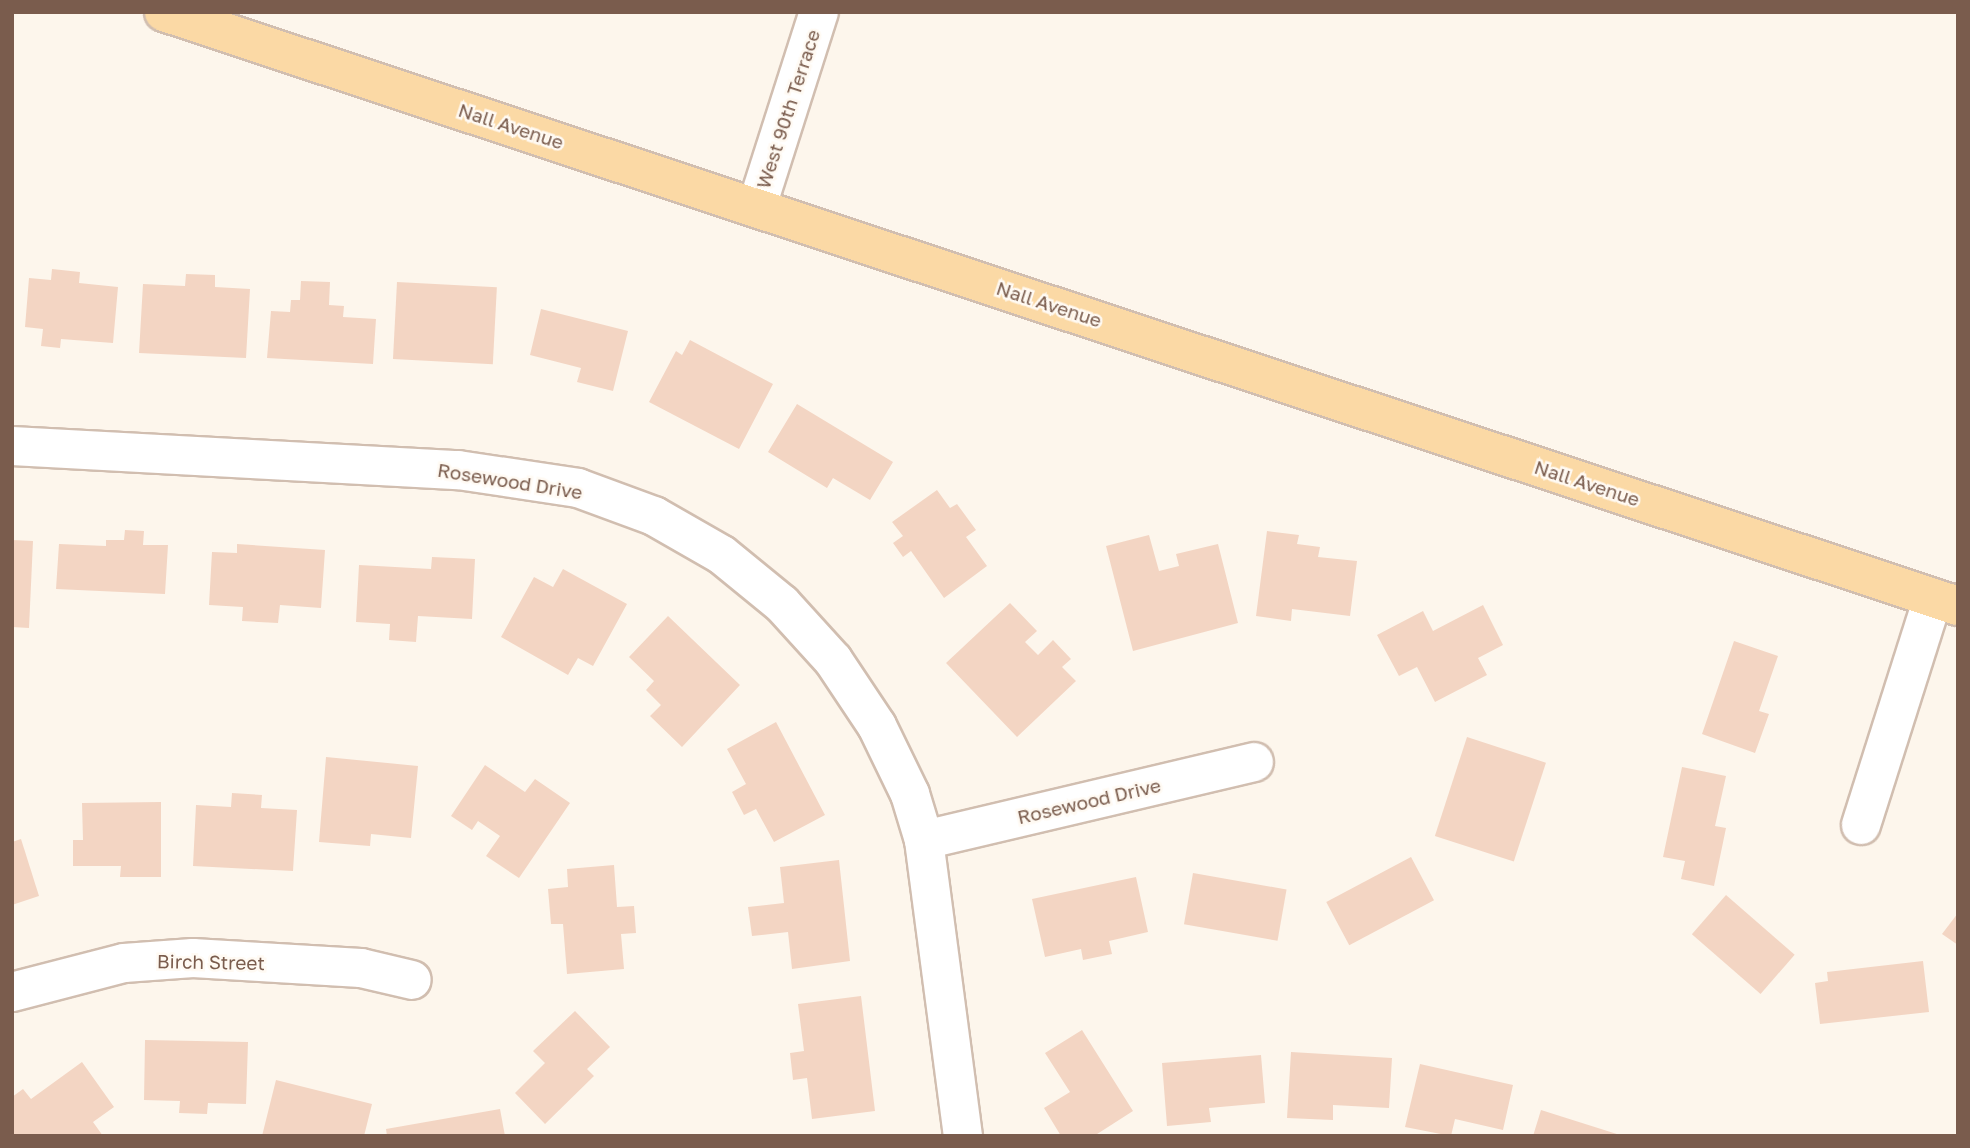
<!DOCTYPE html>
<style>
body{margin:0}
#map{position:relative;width:1970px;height:1148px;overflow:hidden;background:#fdf6ec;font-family:"Golos Text",sans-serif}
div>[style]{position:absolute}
.building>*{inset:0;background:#f3d5c3;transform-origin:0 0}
.roads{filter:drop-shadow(2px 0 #d1beb0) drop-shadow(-2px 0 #d1beb0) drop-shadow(0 2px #d1beb0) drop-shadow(0 -2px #d1beb0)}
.minor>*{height:38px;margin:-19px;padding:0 19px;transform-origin:19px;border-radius:19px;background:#fff}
.major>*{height:38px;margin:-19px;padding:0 19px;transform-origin:19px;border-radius:19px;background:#fbd9a5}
span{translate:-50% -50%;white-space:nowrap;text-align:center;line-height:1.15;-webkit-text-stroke:5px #fffaf3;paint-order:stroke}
.street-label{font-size:19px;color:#7a5c4d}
.frame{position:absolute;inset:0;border:14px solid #7a5c4d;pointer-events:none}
</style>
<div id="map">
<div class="building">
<div style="clip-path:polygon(52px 269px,80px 272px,79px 283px,118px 287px,113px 343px,61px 339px,60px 348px,41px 346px,43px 329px,25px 327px,29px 278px,51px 280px)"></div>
<div style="clip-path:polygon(186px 274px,215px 275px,215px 287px,250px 289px,246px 358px,139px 353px,143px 284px,185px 286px)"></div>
<div style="clip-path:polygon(301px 281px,330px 282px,329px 305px,344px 306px,343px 317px,376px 319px,373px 364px,267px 358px,271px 311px,290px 312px,291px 300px,300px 300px)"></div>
<div style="left:397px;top:282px;width:100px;height:77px;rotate:3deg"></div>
<div style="clip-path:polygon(541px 309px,628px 331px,613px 391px,577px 382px,581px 368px,530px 355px)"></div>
<div style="clip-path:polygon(690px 340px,773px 384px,739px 449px,649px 402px,676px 351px,682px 355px)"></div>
<div style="clip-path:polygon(797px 404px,893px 462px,870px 500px,833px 478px,827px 488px,768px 452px)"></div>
<div style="clip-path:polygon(937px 490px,950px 508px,957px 504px,976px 530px,966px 537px,987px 566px,944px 598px,911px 551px,903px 557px,893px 543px,903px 536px,892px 522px)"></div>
<div style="clip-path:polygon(125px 530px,144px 531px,143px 545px,168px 545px,165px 594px,56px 589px,59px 544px,106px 546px,106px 540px,124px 540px)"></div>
<div style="clip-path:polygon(1267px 531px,1299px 535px,1297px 544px,1320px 547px,1318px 557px,1357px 561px,1350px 616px,1292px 609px,1291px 621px,1256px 616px)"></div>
<div style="clip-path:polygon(1149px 535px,1159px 571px,1179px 566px,1176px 554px,1218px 544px,1238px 623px,1133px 651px,1106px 546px)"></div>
<div style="clip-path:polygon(12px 540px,33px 541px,29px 628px,12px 627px)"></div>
<div style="clip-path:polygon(237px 544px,325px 550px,321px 608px,280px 605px,278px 623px,242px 621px,243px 607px,209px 605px,212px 552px,237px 553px)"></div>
<div style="clip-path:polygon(432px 557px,475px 559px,472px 619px,418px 616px,416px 642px,389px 640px,390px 624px,356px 622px,359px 565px,431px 569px)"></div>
<div style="clip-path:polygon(563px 569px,627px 604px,593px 666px,578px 658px,568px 675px,501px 637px,534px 577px,553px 587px)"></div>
<div style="clip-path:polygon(1010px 603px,1037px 631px,1025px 642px,1038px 655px,1053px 640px,1071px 659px,1062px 667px,1076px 681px,1017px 737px,946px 663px)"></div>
<div style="clip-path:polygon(1483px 605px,1503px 645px,1478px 658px,1487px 675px,1435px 702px,1417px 667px,1399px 676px,1377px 635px,1423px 611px,1433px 631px)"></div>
<div style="clip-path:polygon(668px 616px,740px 685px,682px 747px,650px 716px,661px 705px,646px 690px,654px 681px,629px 657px)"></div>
<div style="clip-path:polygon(1734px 641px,1778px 656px,1759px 711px,1769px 714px,1755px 753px,1702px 734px)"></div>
<div style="clip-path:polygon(776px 722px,825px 815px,774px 842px,756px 809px,744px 815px,732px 792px,746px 784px,727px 749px)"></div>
<div style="left:1467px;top:737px;width:83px;height:104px;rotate:18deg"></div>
<div style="clip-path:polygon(326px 757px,418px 766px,411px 838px,371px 834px,370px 846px,319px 842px)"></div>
<div style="clip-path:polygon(485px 765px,525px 792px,535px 779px,570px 803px,519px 878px,486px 856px,500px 836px,478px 821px,472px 830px,451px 816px)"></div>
<div style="clip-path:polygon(1682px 767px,1726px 776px,1715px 826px,1726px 828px,1714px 886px,1681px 879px,1685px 861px,1663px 857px)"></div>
<div style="clip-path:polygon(232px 793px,262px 795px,261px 808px,297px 810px,293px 871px,193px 866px,196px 805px,231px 807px)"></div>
<div style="clip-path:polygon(161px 802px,161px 877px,120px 877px,121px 866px,73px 866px,73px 840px,83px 840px,82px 803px)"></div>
<div style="clip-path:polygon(21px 839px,39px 896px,12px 905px,12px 842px)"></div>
<div style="left:1411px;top:857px;width:49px;height:96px;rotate:62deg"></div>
<div style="clip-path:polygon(839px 860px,850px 961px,792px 969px,788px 932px,752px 936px,748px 907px,784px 903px,780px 867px)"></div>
<div style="clip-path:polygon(614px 865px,617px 907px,634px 906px,636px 933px,621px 934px,624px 969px,567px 974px,563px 924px,551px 924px,548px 889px,568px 887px,567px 869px)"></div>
<div style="left:1193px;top:873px;width:95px;height:52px;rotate:10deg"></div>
<div style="clip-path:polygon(1136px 877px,1148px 932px,1109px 941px,1112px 954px,1083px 960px,1081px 949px,1045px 957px,1032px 899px)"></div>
<div style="left:1726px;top:895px;width:91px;height:52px;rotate:41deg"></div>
<div style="clip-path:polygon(1958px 913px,1958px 945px,1942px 934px)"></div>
<div style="clip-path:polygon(1923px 961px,1929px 1012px,1820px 1024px,1815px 983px,1828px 981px,1827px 972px)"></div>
<div style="clip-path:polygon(861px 996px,875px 1111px,812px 1119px,807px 1078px,793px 1080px,790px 1053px,804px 1051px,798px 1004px)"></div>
<div style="clip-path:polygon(575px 1011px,610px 1047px,587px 1069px,594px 1076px,545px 1124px,515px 1093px,545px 1063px,533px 1051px)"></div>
<div style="clip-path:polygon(1082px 1030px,1133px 1111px,1094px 1136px,1061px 1136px,1044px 1108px,1070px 1092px,1045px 1053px)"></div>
<div style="clip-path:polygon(145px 1040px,248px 1042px,246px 1104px,208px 1103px,207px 1114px,179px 1113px,180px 1101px,144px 1100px)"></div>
<div style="clip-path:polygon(1291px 1052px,1392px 1058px,1389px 1108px,1333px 1105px,1333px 1120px,1287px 1118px)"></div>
<div style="clip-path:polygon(1261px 1055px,1265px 1103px,1209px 1108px,1211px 1122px,1167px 1126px,1162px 1063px)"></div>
<div style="clip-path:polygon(82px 1062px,114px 1107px,93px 1122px,103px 1136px,12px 1136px,12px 1097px,23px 1089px,31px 1099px)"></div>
<div style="clip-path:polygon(1420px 1064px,1513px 1085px,1503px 1130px,1455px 1119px,1451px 1136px,1405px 1127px)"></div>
<div style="clip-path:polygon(276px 1080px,372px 1104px,364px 1136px,262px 1136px)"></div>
<div style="clip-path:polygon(500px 1109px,505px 1136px,387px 1136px,386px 1129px)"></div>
<div style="clip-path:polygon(1541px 1110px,1620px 1135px,1620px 1136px,1533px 1136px)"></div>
</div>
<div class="roads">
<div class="minor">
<div style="left:757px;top:206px;width:204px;rotate:-72.3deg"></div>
<div style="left:12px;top:446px;width:447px;rotate:3.1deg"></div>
<div style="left:458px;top:470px;width:121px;rotate:8.5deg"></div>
<div style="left:578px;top:488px;width:81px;rotate:20.2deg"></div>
<div style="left:654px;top:516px;width:78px;rotate:29.8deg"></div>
<div style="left:722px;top:555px;width:77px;rotate:39.2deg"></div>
<div style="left:782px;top:604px;width:76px;rotate:47.7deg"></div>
<div style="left:833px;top:660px;width:79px;rotate:56.3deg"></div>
<div style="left:877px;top:726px;width:76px;rotate:64.1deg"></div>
<div style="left:910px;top:794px;width:48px;rotate:73.1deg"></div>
<div style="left:924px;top:840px;width:299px;rotate:82.5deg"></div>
<div style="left:1861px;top:825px;width:238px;rotate:-72.4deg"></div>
<div style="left:924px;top:840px;width:339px;rotate:-13.3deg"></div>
<div style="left:12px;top:992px;width:116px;rotate:-14.5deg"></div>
<div style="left:124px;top:963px;width:69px;rotate:-4.1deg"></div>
<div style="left:193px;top:958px;width:168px;rotate:3.4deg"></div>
<div style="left:361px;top:968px;width:52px;rotate:13.2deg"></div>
</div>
<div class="major">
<div style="left:164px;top:12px;width:1890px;rotate:18.32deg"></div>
</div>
</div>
<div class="street-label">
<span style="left:788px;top:109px;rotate:-72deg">West 90th Terrace</span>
<span style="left:511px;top:126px;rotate:18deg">Nall Avenue</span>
<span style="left:1049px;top:304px;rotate:18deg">Nall Avenue</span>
<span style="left:510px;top:481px;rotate:9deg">Rosewood Drive</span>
<span style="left:1587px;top:483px;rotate:18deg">Nall Avenue</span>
<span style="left:1089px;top:801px;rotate:-13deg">Rosewood Drive</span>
<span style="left:211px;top:962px;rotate:1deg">Birch Street</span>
</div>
<div class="frame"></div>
</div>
